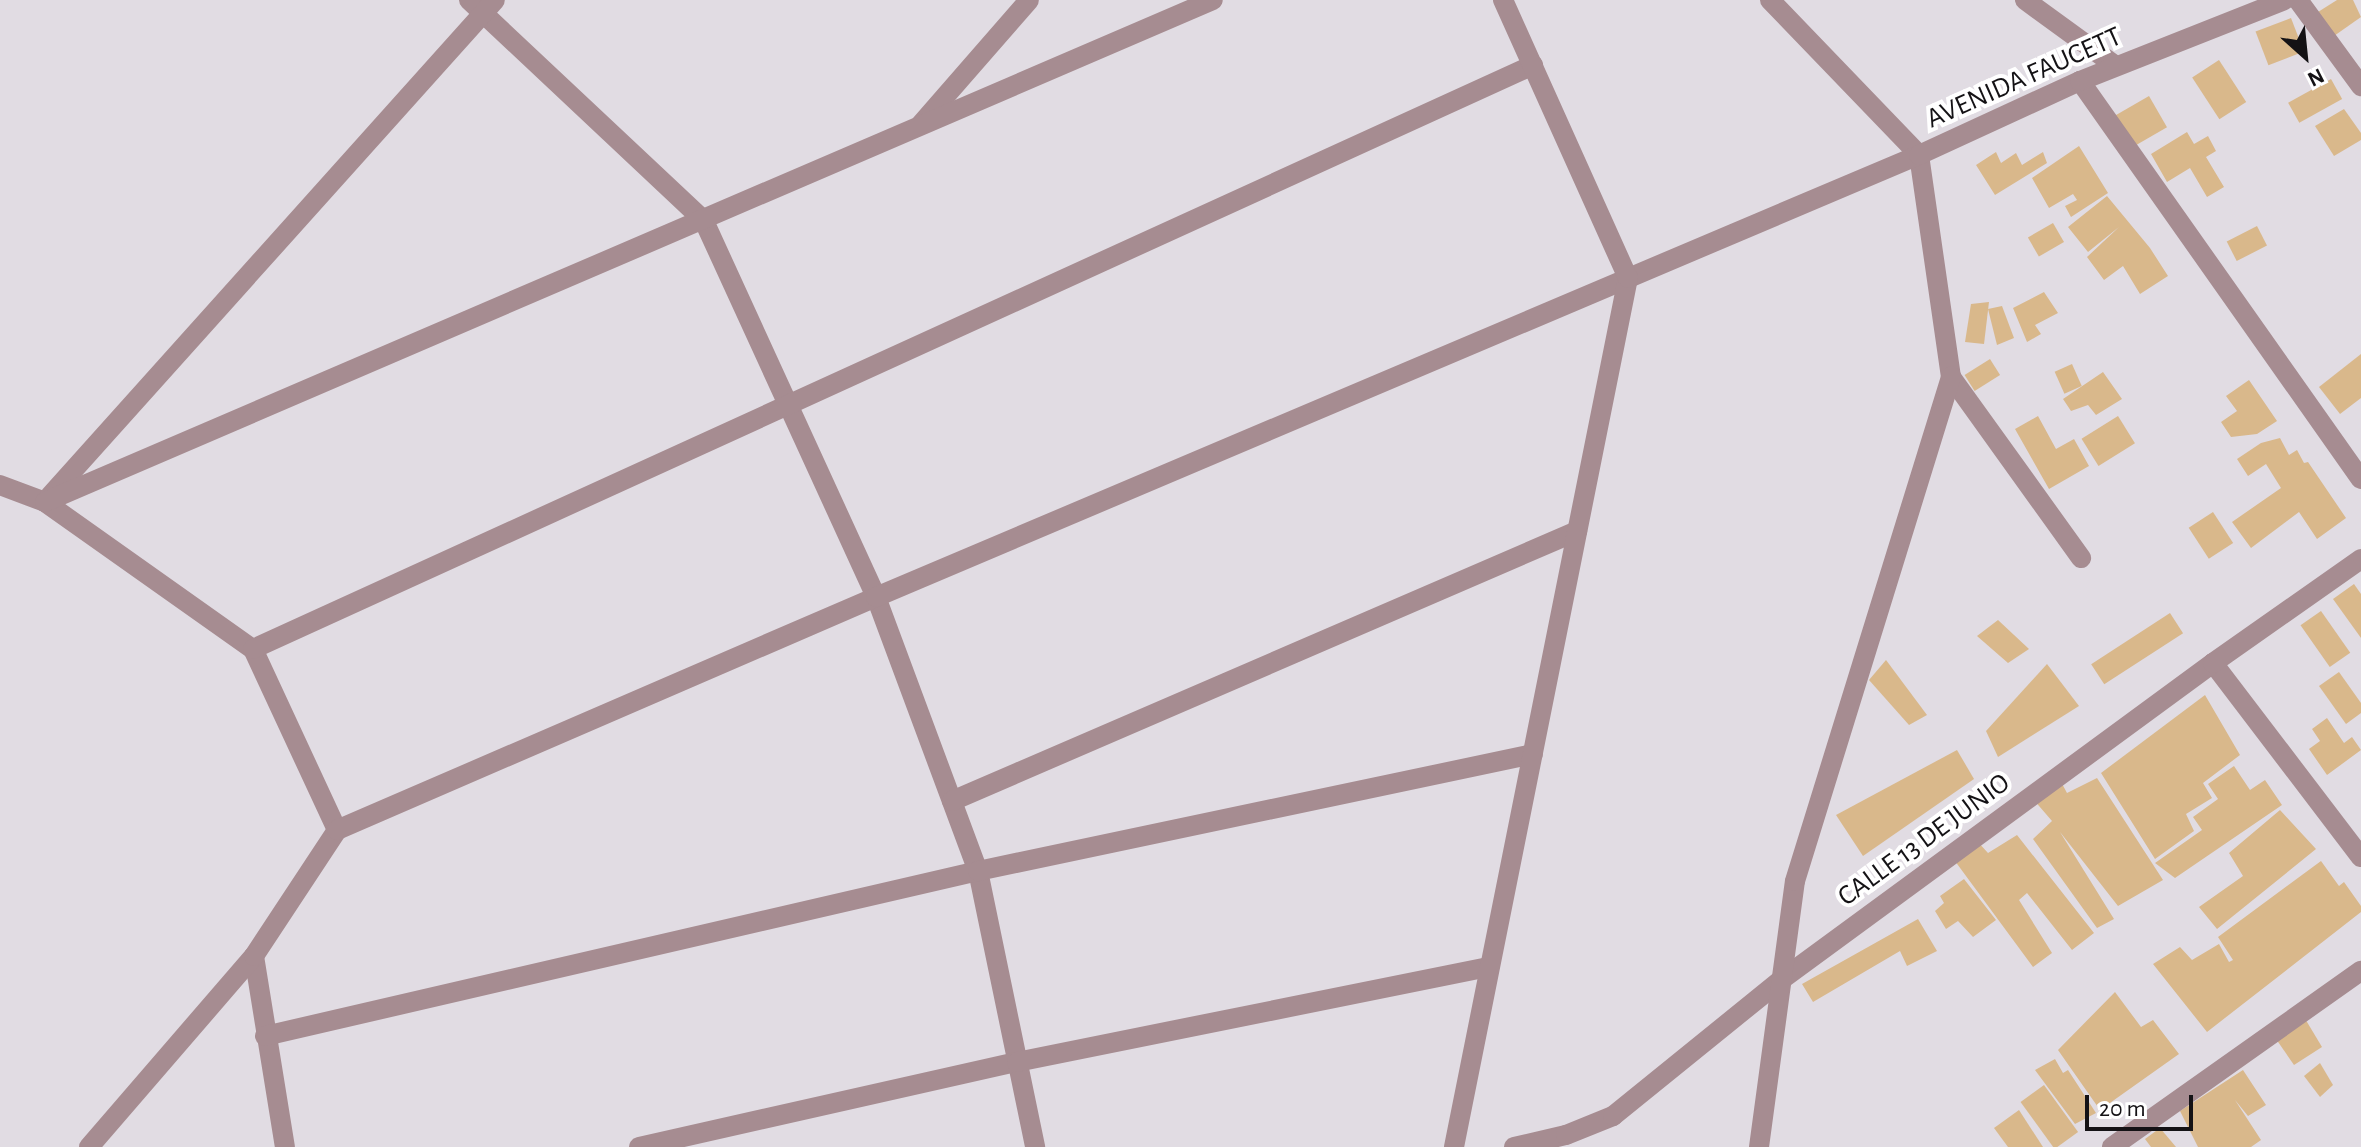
<!DOCTYPE html>
<style>
body{margin:0}
#map{position:relative;width:2361px;height:1147px;overflow:hidden;background:#e1dce3;font-family:"Alegreya Sans",sans-serif}
div>[style]{position:absolute}
.building>*{inset:0;background:#d9b88b;transform-origin:0 0}
.lane>*{height:20px;margin:-10px;padding:0 10px;transform-origin:10px;border-radius:10px;background:#a68c91}
.street>*{height:20px;margin:-10px;padding:0 10px;transform-origin:10px;border-radius:10px;background:#a68c91}
span{translate:-50% -50%;white-space:nowrap;text-align:center;line-height:1.15;-webkit-text-stroke:8px #fff;paint-order:stroke}
.street-label{font-size:28px;color:#141215}
.north{position:absolute;left:2265px;top:16px;width:80px;height:80px;-webkit-text-stroke:6px #fff;paint-order:stroke;rotate:153deg;font-size:22px;font-weight:700;line-height:32px;text-align:center;color:#141215}
.north::after{content:'';display:block;margin:auto;width:28px;height:36px;background:#141215;clip-path:polygon(50% 0,100% 100%,50% 72%,0 100%)}
.scale{position:absolute;left:2085px;top:1095px;width:108px;height:36px;box-sizing:border-box;border:4px solid #141215;border-top:0;padding-left:10px;font-size:24px;line-height:28px;white-space:nowrap;color:#141215;-webkit-text-stroke:6px #fff;paint-order:stroke}
</style>
<div id="map">
<div class="building">
<div style="clip-path:polygon(2337px 0,2353px 0,2361px 17px,2334px 36px,2318px 12px)"></div>
<div style="left:2291px;top:18px;width:36px;height:38px;rotate:69deg"></div>
<div style="left:2219px;top:60px;width:50px;height:32px;rotate:57deg"></div>
<div style="left:2331px;top:79px;width:23px;height:49px;rotate:61deg"></div>
<div style="left:2149px;top:96px;width:36px;height:39px;rotate:60deg"></div>
<div style="clip-path:polygon(2344px 109px,2361px 133px,2361px 140px,2334px 156px,2315px 126px)"></div>
<div style="clip-path:polygon(2187px 132px,2194px 144px,2208px 136px,2216px 151px,2206px 157px,2224px 187px,2207px 197px,2190px 168px,2167px 182px,2151px 154px)"></div>
<div style="clip-path:polygon(2079px 146px,2108px 193px,2071px 217px,2065px 206px,2077px 200px,2073px 194px,2049px 208px,2032px 178px)"></div>
<div style="clip-path:polygon(1996px 152px,2001px 163px,2016px 153px,2022px 165px,2043px 152px,2047px 163px,1995px 195px,1976px 165px)"></div>
<div style="clip-path:polygon(2107px 196px,2150px 248px,2168px 276px,2140px 294px,2123px 266px,2104px 280px,2087px 257px,2119px 227px,2088px 252px,2068px 227px)"></div>
<div style="left:2053px;top:223px;width:22px;height:29px;rotate:60deg"></div>
<div style="left:2257px;top:226px;width:22px;height:34px;rotate:63deg"></div>
<div style="clip-path:polygon(2044px 292px,2058px 313px,2035px 325px,2041px 334px,2027px 342px,2013px 308px)"></div>
<div style="clip-path:polygon(1989px 302px,1984px 344px,1965px 342px,1971px 304px)"></div>
<div style="clip-path:polygon(2002px 306px,2014px 338px,1997px 345px,1988px 309px)"></div>
<div style="clip-path:polygon(2361px 354px,2361px 398px,2340px 414px,2319px 387px)"></div>
<div style="left:1990px;top:359px;width:19px;height:30px;rotate:58deg"></div>
<div style="left:2072px;top:364px;width:24px;height:19px;rotate:66deg"></div>
<div style="clip-path:polygon(2103px 372px,2122px 399px,2096px 415px,2088px 405px,2071px 411px,2063px 399px)"></div>
<div style="clip-path:polygon(2249px 380px,2277px 421px,2257px 434px,2231px 437px,2221px 422px,2237px 411px,2226px 396px)"></div>
<div style="clip-path:polygon(2038px 416px,2056px 449px,2074px 439px,2089px 466px,2049px 489px,2015px 429px)"></div>
<div style="left:2118px;top:416px;width:32px;height:43px;rotate:58deg"></div>
<div style="clip-path:polygon(2280px 438px,2289px 455px,2297px 450px,2304px 463px,2308px 462px,2346px 518px,2317px 539px,2299px 512px,2251px 548px,2232px 522px,2281px 488px,2266px 464px,2248px 476px,2237px 459px,2261px 443px)"></div>
<div style="left:2213px;top:512px;width:37px;height:29px;rotate:57deg"></div>
<div style="clip-path:polygon(2354px 584px,2361px 594px,2361px 638px,2333px 599px)"></div>
<div style="left:2321px;top:611px;width:51px;height:25px;rotate:55deg"></div>
<div style="left:2170px;top:613px;width:24px;height:94px;rotate:57deg"></div>
<div style="clip-path:polygon(1998px 620px,2029px 649px,2008px 663px,1977px 636px)"></div>
<div style="clip-path:polygon(1886px 660px,1927px 715px,1909px 725px,1869px 680px)"></div>
<div style="clip-path:polygon(2047px 664px,2079px 706px,1998px 757px,1986px 731px)"></div>
<div style="clip-path:polygon(2339px 672px,2361px 703px,2361px 713px,2346px 724px,2319px 686px)"></div>
<div style="clip-path:polygon(2205px 695px,2240px 755px,2203px 783px,2212px 798px,2186px 814px,2194px 831px,2155px 859px,2101px 773px)"></div>
<div style="clip-path:polygon(2327px 718px,2344px 743px,2352px 737px,2361px 750px,2327px 775px,2309px 749px,2320px 741px,2312px 729px)"></div>
<div style="clip-path:polygon(1957px 750px,1974px 779px,1863px 856px,1836px 815px)"></div>
<div style="clip-path:polygon(2234px 766px,2250px 790px,2265px 780px,2282px 805px,2175px 878px,2155px 863px,2202px 830px,2193px 817px,2218px 799px,2208px 784px)"></div>
<div style="clip-path:polygon(2097px 778px,2163px 880px,2118px 906px,2060px 832px,2114px 919px,2097px 928px,2033px 839px,2052px 821px,2033px 799px,2060px 780px,2067px 793px)"></div>
<div style="clip-path:polygon(2280px 810px,2316px 849px,2217px 929px,2199px 907px,2243px 876px,2229px 853px)"></div>
<div style="clip-path:polygon(2017px 835px,2094px 933px,2072px 950px,2027px 893px,2019px 900px,2052px 953px,2033px 967px,1952px 857px,1977px 841px,1988px 853px)"></div>
<div style="clip-path:polygon(2321px 861px,2339px 886px,2344px 882px,2361px 906px,2361px 912px,2207px 1032px,2153px 964px,2180px 947px,2192px 960px,2219px 944px,2229px 962px,2233px 960px,2218px 937px)"></div>
<div style="clip-path:polygon(1964px 879px,1996px 920px,1973px 937px,1958px 921px,1946px 929px,1935px 911px,1944px 903px,1940px 896px)"></div>
<div style="clip-path:polygon(1918px 919px,1937px 951px,1907px 966px,1900px 951px,1813px 1002px,1802px 984px)"></div>
<div style="clip-path:polygon(2115px 992px,2141px 1027px,2153px 1020px,2179px 1054px,2100px 1110px,2058px 1050px)"></div>
<div style="clip-path:polygon(2304px 1017px,2322px 1047px,2294px 1065px,2276px 1039px)"></div>
<div style="clip-path:polygon(2055px 1059px,2063px 1073px,2068px 1070px,2096px 1113px,2075px 1124px,2035px 1070px)"></div>
<div style="clip-path:polygon(2320px 1063px,2333px 1085px,2320px 1097px,2304px 1076px)"></div>
<div style="clip-path:polygon(2243px 1070px,2266px 1105px,2248px 1116px,2235px 1100px,2261px 1140px,2251px 1147px,2198px 1147px,2180px 1111px)"></div>
<div style="left:2044px;top:1085px;width:58px;height:29px;rotate:54deg"></div>
<div style="clip-path:polygon(2019px 1110px,2043px 1147px,2008px 1147px,1994px 1128px)"></div>
<div style="clip-path:polygon(2160px 1128px,2176px 1147px,2151px 1147px,2145px 1139px)"></div>
</div>
<div class="lane">
<div style="left:2025px;top:0;width:112px;rotate:36deg"></div>
</div>
<div class="street">
<div style="left:469px;top:0;width:323px;rotate:43.2deg"></div>
<div style="left:704px;top:221px;width:413px;rotate:65.4deg"></div>
<div style="left:876px;top:597px;width:292px;rotate:69.6deg"></div>
<div style="left:978px;top:871px;width:282px;rotate:78.3deg"></div>
<div style="left:1770px;top:0;width:215px;rotate:46.1deg"></div>
<div style="left:1919px;top:155px;width:224px;rotate:81.8deg"></div>
<div style="left:1951px;top:377px;width:223px;rotate:54.3deg"></div>
<div style="left:2298px;top:0;width:107px;rotate:53.8deg"></div>
<div style="left:2080px;top:81px;width:487px;rotate:54.8deg"></div>
<div style="left:921px;top:124px;width:164px;rotate:-48.9deg"></div>
<div style="left:0;top:485px;width:48px;rotate:20.7deg"></div>
<div style="left:45px;top:502px;width:255px;rotate:35.3deg"></div>
<div style="left:253px;top:649px;width:200px;rotate:65.1deg"></div>
<div style="left:50px;top:496px;width:666px;rotate:-48.1deg"></div>
<div style="left:45px;top:502px;width:1271px;rotate:-23.26deg"></div>
<div style="left:253px;top:649px;width:1407px;rotate:-24.52deg"></div>
<div style="left:2213px;top:663px;width:244px;rotate:52.7deg"></div>
<div style="left:952px;top:801px;width:681px;rotate:-23.36deg"></div>
<div style="left:254px;top:956px;width:193px;rotate:80.8deg"></div>
<div style="left:265px;top:1036px;width:732px;rotate:-13.03deg"></div>
<div style="left:978px;top:871px;width:567px;rotate:-11.9deg"></div>
<div style="left:89px;top:1147px;width:252px;rotate:-49.2deg"></div>
<div style="left:254px;top:956px;width:151px;rotate:-56.6deg"></div>
<div style="left:337px;top:830px;width:587px;rotate:-23.38deg"></div>
<div style="left:876px;top:597px;width:1133px;rotate:-22.97deg"></div>
<div style="left:1919px;top:155px;width:177px;rotate:-24.7deg"></div>
<div style="left:2080px;top:81px;width:220px;rotate:-21.6deg"></div>
<div style="left:639px;top:1147px;width:387px;rotate:-12.7deg"></div>
<div style="left:1017px;top:1062px;width:482px;rotate:-11.4deg"></div>
<div style="left:1454px;top:1147px;width:886px;rotate:-78.68deg"></div>
<div style="left:1628px;top:278px;width:305px;rotate:-114.2deg"></div>
<div style="left:1514px;top:1147px;width:53px;rotate:-13deg"></div>
<div style="left:1566px;top:1135px;width:51px;rotate:-22deg"></div>
<div style="left:1613px;top:1116px;width:216px;rotate:-39deg"></div>
<div style="left:1781px;top:980px;width:536px;rotate:-36.27deg"></div>
<div style="left:2213px;top:663px;width:181px;rotate:-35.1deg"></div>
<div style="left:1759px;top:1147px;width:268px;rotate:-82.3deg"></div>
<div style="left:1795px;top:881px;width:528px;rotate:-72.8deg"></div>
<div style="left:2112px;top:1147px;width:305px;rotate:-35.3deg"></div>
</div>
<div class="street-label">
<span style="left:2024px;top:78px;rotate:-24deg">AVENIDA FAUCETT</span>
<span style="left:1924px;top:840px;rotate:-36deg">CALLE 13 DE JUNIO</span>
</div>
<div class="north">N</div>
<div class="scale">20 m</div>
</div>
